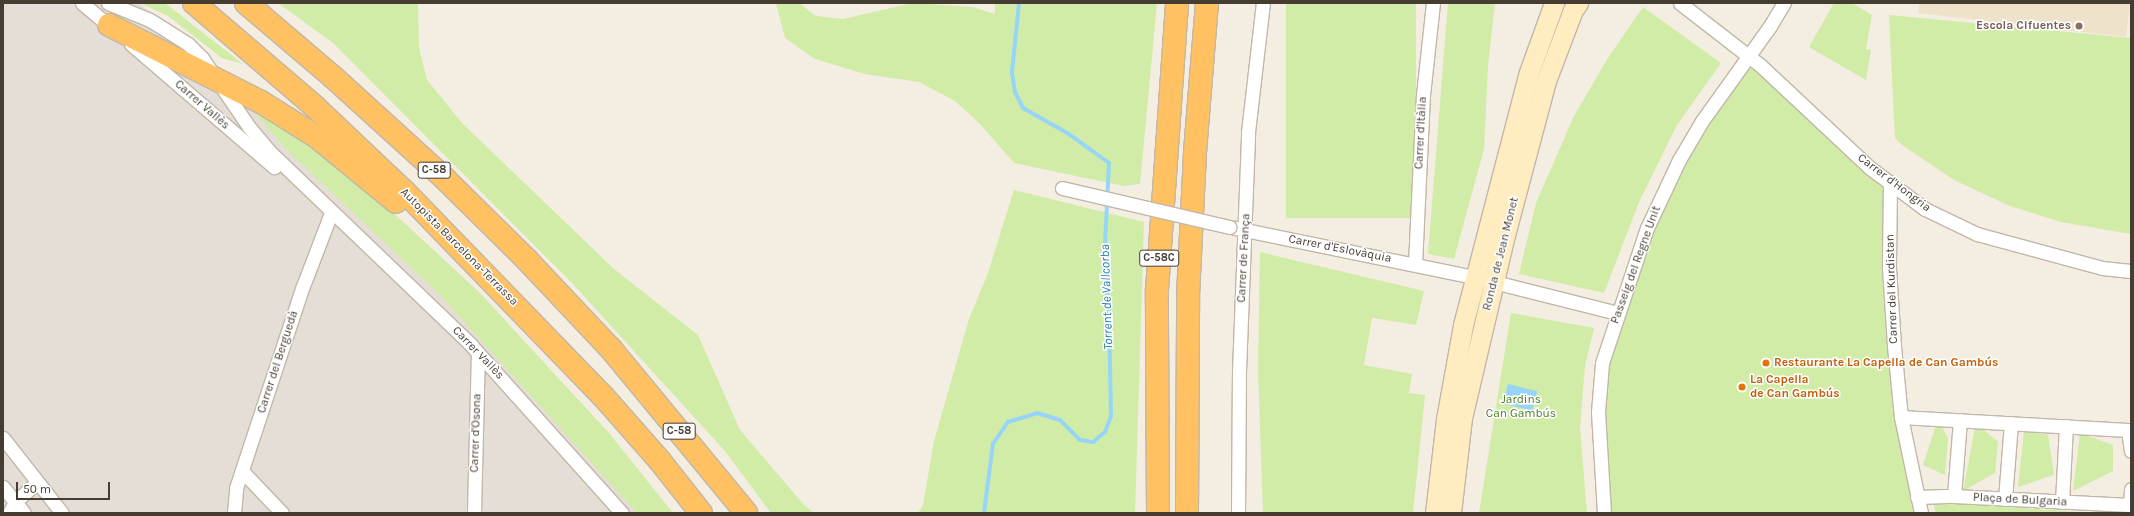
<!DOCTYPE html>
<meta charset="utf-8">
<style>
body{margin:0}
#map{position:relative;width:2134px;height:516px;overflow:hidden;background:#f3ede2;font-family:Karla,sans-serif}
div>[style]{position:absolute}
.industrial>*{inset:0;background:#e4ded7}
.education>*{inset:0;background:#eee2ca}
.green>*{inset:0;background:#d1eca6;transform-origin:0 0}
.water>*{inset:0;background:#96d5f7;transform-origin:0 0}
.stream>*{height:4px;margin:-2px;padding:0 2px;transform-origin:2px;border-radius:2px;background:#96d5f7}
.roads{filter:drop-shadow(1px 0 #c2b7a7) drop-shadow(-1px 0 #c2b7a7) drop-shadow(0 1px #c2b7a7) drop-shadow(0 -1px #c2b7a7)}
.street>*{height:13px;margin:-6.5px;padding:0 6.5px;transform-origin:6.5px;border-radius:6.5px;background:#fff}
.secondary>*{height:19px;margin:-9.5px;padding:0 9.5px;transform-origin:9.5px;border-radius:9.5px;background:#ffecc0}
.highway>*{height:22px;margin:-11px;padding:0 11px;transform-origin:11px;border-radius:11px;background:#ffc161}
.bridges{filter:drop-shadow(1px 0 #c2b7a7) drop-shadow(-1px 0 #c2b7a7) drop-shadow(0 1px #c2b7a7) drop-shadow(0 -1px #c2b7a7)}
.street-bridge>*{height:13px;margin:-6.5px;padding:0 6.5px;transform-origin:6.5px;border-radius:6.5px;background:#fff}
.dots>*{width:11px;height:11px;translate:-50% -50%;box-sizing:border-box;border:2px solid #fff;border-radius:50%}
span{translate:-50% -50%;white-space:nowrap;text-align:center;line-height:1.15;-webkit-text-stroke:3px #fff;paint-order:stroke}
.shield-label span{padding:1px 3px;background:#fff;border:1px solid;border-radius:3px;-webkit-text-stroke-width:0}
.shield-label{font-size:11px;color:#453c32;font-weight:700}
.education-label{font-size:12px;color:#785e54;font-weight:700}
.right{translate:-100% -50%;text-align:right}
.street-label{font-size:12px;color:#453c32}
.food-label{font-size:12px;color:#c56008;font-weight:700}
.left{translate:0 -50%;text-align:left}
.park-label{font-size:12px;color:#487c20}
.water-label{font-size:13px;color:#207db2;font-style:italic}
.frame{position:absolute;inset:0;border:4px solid #453c32;pointer-events:none}
.scale{position:absolute;left:16px;top:482px;width:94px;height:18px;box-sizing:border-box;border:2px solid #453c32;border-top:0;padding-left:5px;font-size:12px;line-height:14px;white-space:nowrap;color:#453c32;-webkit-text-stroke:3px #fff;paint-order:stroke}
</style>
<div id="map">
<div class="industrial">
<div style="clip-path:polygon(3px 3px,139px 3px,360px 191px,663px 513px,3px 513px)"></div>
</div>
<div class="education">
<div style="clip-path:polygon(1919px 3px,2130px 3px,2126px 37px,1918px 13px)"></div>
</div>
<div class="green">
<div style="clip-path:polygon(140px 3px,165px 3px,243px 64px,222px 58px,168px 16px)"></div>
<div style="clip-path:polygon(278px 3px,418px 3px,419px 48px,427px 80px,463px 124px,614px 269px,698px 335px,740px 430px,804px 505px,814px 513px,771px 513px,724px 450px,572px 283px,333px 43px)"></div>
<div style="clip-path:polygon(776px 3px,799px 3px,816px 16px,843px 19px,913px 3px,972px 7px,995px 14px,995px 3px,1157px 3px,1140px 184px,1124px 186px,1014px 163px,981px 125px,955px 101px,919px 82px,865px 74px,815px 59px,785px 38px)"></div>
<div style="left:1286px;top:3px;width:130px;height:215px"></div>
<div style="clip-path:polygon(1448px 3px,1495px 3px,1488px 66px,1484px 149px,1454px 259px,1428px 254px)"></div>
<div style="clip-path:polygon(1834px 3px,1852px 3px,1872px 15px,1866px 49px,1871px 50px,1866px 80px,1809px 47px)"></div>
<div style="clip-path:polygon(1643px 7px,1721px 63px,1677px 125px,1639px 202px,1604px 293px,1519px 274px,1536px 203px,1574px 116px,1608px 58px)"></div>
<div style="clip-path:polygon(1889px 15px,2131px 38px,2131px 234px,2061px 222px,2010px 206px,1954px 180px,1902px 145px,1895px 138px)"></div>
<div style="clip-path:polygon(1748px 56px,1890px 182px,1894px 346px,1921px 513px,1604px 513px,1602px 363px,1679px 160px)"></div>
<div style="clip-path:polygon(242px 98px,320px 145px,480px 293px,609px 433px,673px 513px,637px 513px,441px 296px,286px 149px)"></div>
<div style="clip-path:polygon(1014px 190px,1144px 222px,1135px 513px,918px 513px,923px 505px,934px 441px,969px 319px,988px 273px)"></div>
<div style="clip-path:polygon(1260px 252px,1424px 291px,1416px 325px,1372px 318px,1364px 365px,1412px 374px,1409px 393px,1425px 395px,1413px 513px,1263px 513px,1258px 370px)"></div>
<div style="clip-path:polygon(1511px 313px,1594px 328px,1585px 366px,1580px 428px,1587px 513px,1479px 513px)"></div>
<div style="clip-path:polygon(1938px 419px,1948px 438px,1945px 475px,1923px 465px)"></div>
<div style="clip-path:polygon(1976px 423px,1998px 442px,1995px 473px,1963px 491px)"></div>
<div style="clip-path:polygon(2024px 431px,2048px 435px,2054px 475px,2018px 487px)"></div>
<div style="clip-path:polygon(2080px 433px,2113px 445px,2113px 471px,2073px 491px)"></div>
<div style="clip-path:polygon(1933px 502px,2093px 513px,1936px 513px)"></div>
</div>
<div class="water">
<div style="left:1508px;top:384px;width:30px;height:20px;rotate:14deg"></div>
</div>
<div class="stream">
<div style="left:984px;top:513px;width:70px;rotate:-82.6deg"></div>
<div style="left:993px;top:444px;width:27px;rotate:-56deg"></div>
<div style="left:1008px;top:422px;width:30px;rotate:-17deg"></div>
<div style="left:1037px;top:413px;width:24px;rotate:17deg"></div>
<div style="left:1060px;top:420px;width:28px;rotate:45deg"></div>
<div style="left:1080px;top:440px;width:13px;rotate:9deg"></div>
<div style="left:1093px;top:442px;width:16px;rotate:-40deg"></div>
<div style="left:1105px;top:432px;width:17px;rotate:-69deg"></div>
<div style="left:1111px;top:416px;width:103px;rotate:-91.1deg"></div>
<div style="left:1109px;top:313px;width:48px;rotate:-95.9deg"></div>
<div style="left:1104px;top:265px;width:102px;rotate:-87.2deg"></div>
<div style="left:1109px;top:163px;width:49px;rotate:-144.1deg"></div>
<div style="left:1069px;top:134px;width:53px;rotate:-150.5deg"></div>
<div style="left:1023px;top:108px;width:18px;rotate:-117deg"></div>
<div style="left:1015px;top:92px;width:20px;rotate:-99deg"></div>
<div style="left:1012px;top:72px;width:69px;rotate:-84.2deg"></div>
</div>
<div class="roads">
<div class="street">
<div style="left:82px;top:3px;width:42px;rotate:40.2deg"></div>
<div style="left:108px;top:3px;width:45px;rotate:22deg"></div>
<div style="left:150px;top:20px;width:45px;rotate:32.3deg"></div>
<div style="left:188px;top:44px;width:20px;rotate:45deg"></div>
<div style="left:202px;top:58px;width:83px;rotate:55.7deg"></div>
<div style="left:249px;top:127px;width:31px;rotate:50deg"></div>
<div style="left:269px;top:151px;width:280px;rotate:43.8deg"></div>
<div style="left:471px;top:345px;width:226px;rotate:48.1deg"></div>
<div style="left:1680px;top:3px;width:101px;rotate:37.8deg"></div>
<div style="left:1760px;top:65px;width:151px;rotate:43.1deg"></div>
<div style="left:1870px;top:168px;width:69px;rotate:36.7deg"></div>
<div style="left:1925px;top:209px;width:58px;rotate:25.7deg"></div>
<div style="left:1977px;top:234px;width:130px;rotate:15.2deg"></div>
<div style="left:2102px;top:268px;width:29px;rotate:6deg"></div>
<div style="left:131px;top:44px;width:189px;rotate:40.7deg"></div>
<div style="left:1890px;top:182px;width:86px;rotate:90.7deg"></div>
<div style="left:1889px;top:268px;width:78px;rotate:86.3deg"></div>
<div style="left:1894px;top:346px;width:71px;rotate:84.4deg"></div>
<div style="left:1901px;top:417px;width:98px;rotate:78.2deg"></div>
<div style="left:1235px;top:228px;width:244px;rotate:11.6deg"></div>
<div style="left:1474px;top:277px;width:147px;rotate:14.1deg"></div>
<div style="left:1415px;top:264px;width:169px;rotate:-87.3deg"></div>
<div style="left:1423px;top:95px;width:93px;rotate:-83.8deg"></div>
<div style="left:1901px;top:417px;width:227px;rotate:3.3deg"></div>
<div style="left:2128px;top:430px;width:21px;rotate:82deg"></div>
<div style="left:3px;top:438px;width:95px;rotate:51.8deg"></div>
<div style="left:242px;top:471px;width:58px;rotate:46.4deg"></div>
<div style="left:3px;top:487px;width:33px;rotate:51deg"></div>
<div style="left:1954px;top:496px;width:76px;rotate:-85.5deg"></div>
<div style="left:1917px;top:497px;width:37px;rotate:-2deg"></div>
<div style="left:1954px;top:496px;width:176px;rotate:2.9deg"></div>
<div style="left:2130px;top:505px;width:16px;rotate:-86deg"></div>
<div style="left:2005px;top:499px;width:76px;rotate:-85.5deg"></div>
<div style="left:2062px;top:502px;width:76px;rotate:-87deg"></div>
<div style="left:9px;top:513px;width:13px;rotate:-61deg"></div>
<div style="left:15px;top:502px;width:30px;rotate:-42deg"></div>
<div style="left:234px;top:513px;width:25px;rotate:-85deg"></div>
<div style="left:236px;top:488px;width:213px;rotate:-71.7deg"></div>
<div style="left:303px;top:286px;width:78px;rotate:-69deg"></div>
<div style="left:474px;top:513px;width:160px;rotate:-88.6deg"></div>
<div style="left:1238px;top:513px;width:142px;rotate:-89.6deg"></div>
<div style="left:1239px;top:371px;width:239px;rotate:-87.8deg"></div>
<div style="left:1248px;top:132px;width:130px;rotate:-83.4deg"></div>
<div style="left:1604px;top:513px;width:101px;rotate:-93.4deg"></div>
<div style="left:1598px;top:412px;width:49px;rotate:-85.3deg"></div>
<div style="left:1602px;top:363px;width:142px;rotate:-71.6deg"></div>
<div style="left:1647px;top:228px;width:75px;rotate:-64.8deg"></div>
<div style="left:1679px;top:160px;width:45px;rotate:-59.5deg"></div>
<div style="left:1702px;top:121px;width:117px;rotate:-54.4deg"></div>
<div style="left:1770px;top:26px;width:27px;rotate:-59deg"></div>
</div>
<div class="secondary">
<div style="left:1435px;top:513px;width:95px;rotate:-83.3deg"></div>
<div style="left:1446px;top:419px;width:96px;rotate:-79.7deg"></div>
<div style="left:1463px;top:325px;width:258px;rotate:-75.4deg"></div>
<div style="left:1528px;top:75px;width:77px;rotate:-70.1deg"></div>
<div style="left:1451px;top:513px;width:96px;rotate:-83.4deg"></div>
<div style="left:1462px;top:418px;width:188px;rotate:-76.8deg"></div>
<div style="left:1505px;top:235px;width:159px;rotate:-75.1deg"></div>
<div style="left:1546px;top:81px;width:76px;rotate:-69.2deg"></div>
<div style="left:1573px;top:10px;width:9px;rotate:-54deg"></div>
</div>
<div class="highway">
<div style="left:194px;top:3px;width:158px;rotate:40.6deg"></div>
<div style="left:314px;top:106px;width:125px;rotate:43.4deg"></div>
<div style="left:405px;top:192px;width:283px;rotate:45.9deg"></div>
<div style="left:602px;top:395px;width:88px;rotate:48.7deg"></div>
<div style="left:660px;top:461px;width:66px;rotate:51.7deg"></div>
<div style="left:246px;top:3px;width:114px;rotate:40.4deg"></div>
<div style="left:333px;top:77px;width:153px;rotate:42.3deg"></div>
<div style="left:446px;top:180px;width:114px;rotate:44.6deg"></div>
<div style="left:527px;top:260px;width:122px;rotate:46.7deg"></div>
<div style="left:611px;top:349px;width:212px;rotate:50.5deg"></div>
<div style="left:109px;top:25px;width:170px;rotate:26.9deg"></div>
<div style="left:261px;top:102px;width:66px;rotate:32deg"></div>
<div style="left:317px;top:137px;width:102px;rotate:39.4deg"></div>
<div style="left:1158px;top:513px;width:223px;rotate:-90.3deg"></div>
<div style="left:1157px;top:290px;width:288px;rotate:-86deg"></div>
<div style="left:1187px;top:513px;width:217px;rotate:-89.7deg"></div>
<div style="left:1188px;top:296px;width:144px;rotate:-87.2deg"></div>
<div style="left:1195px;top:152px;width:149px;rotate:-85.4deg"></div>
</div>
</div>
<div class="bridges">
<div class="street-bridge">
<div style="left:1062px;top:188px;width:172px;rotate:13.1deg"></div>
</div>
</div>
<div class="dots">
<div style="left:2079px;top:26px;background:#8d6e63"></div>
<div style="left:1766px;top:363px;background:#e8710a"></div>
<div style="left:1742px;top:387px;background:#e8710a"></div>
</div>
<div class="shield-label">
<span style="left:434px;top:170px">C-58</span>
<span style="left:1159px;top:258px">C-58C</span>
<span style="left:679px;top:431px">C-58</span>
</div>
<div class="education-label">
<span class="right" style="left:2071px;top:26px">Escola Cifuentes</span>
</div>
<div class="street-label">
<span style="left:202px;top:105px;rotate:41deg">Carrer Vallès</span>
<span style="left:1421px;top:133px;rotate:-87deg">Carrer d'Itàlia</span>
<span style="left:1894px;top:183px;rotate:37deg">Carrer d'Hongria</span>
<span style="left:459px;top:247px;rotate:45deg">Autopista Barcelona-Terrassa</span>
<span style="left:1340px;top:249px;rotate:11deg">Carrer d'Eslovàquia</span>
<span style="left:1501px;top:254px;rotate:-76deg">Ronda de Jean Monet</span>
<span style="left:1244px;top:258px;rotate:-87deg">Carrer de França</span>
<span style="left:1636px;top:265px;rotate:-70deg">Passeig del Regne Unit</span>
<span style="left:1892px;top:289px;rotate:-92deg">Carrer del Kurdistan</span>
<span style="left:478px;top:353px;rotate:46deg">Carrer Vallès</span>
<span style="left:278px;top:362px;rotate:-72deg">Carrer del Berguedà</span>
<span style="left:476px;top:433px;rotate:-88deg">Carrer d'Osona</span>
<span style="left:2020px;top:500px;rotate:3deg">Plaça de Bulgaria</span>
</div>
<div class="food-label">
<span class="left" style="left:1774px;top:363px">Restaurante La Capella de Can Gambús</span>
<span class="left" style="left:1750px;top:387px">La Capella<br>de Can Gambús</span>
</div>
<div class="park-label">
<span style="left:1521px;top:407px">Jardins<br>Can Gambús</span>
</div>
<div class="water-label">
<span style="left:1107px;top:297px;rotate:-92deg">Torrent de Vallcorba</span>
</div>
<div class="frame"></div>
<div class="scale">50 m</div>
</div>
